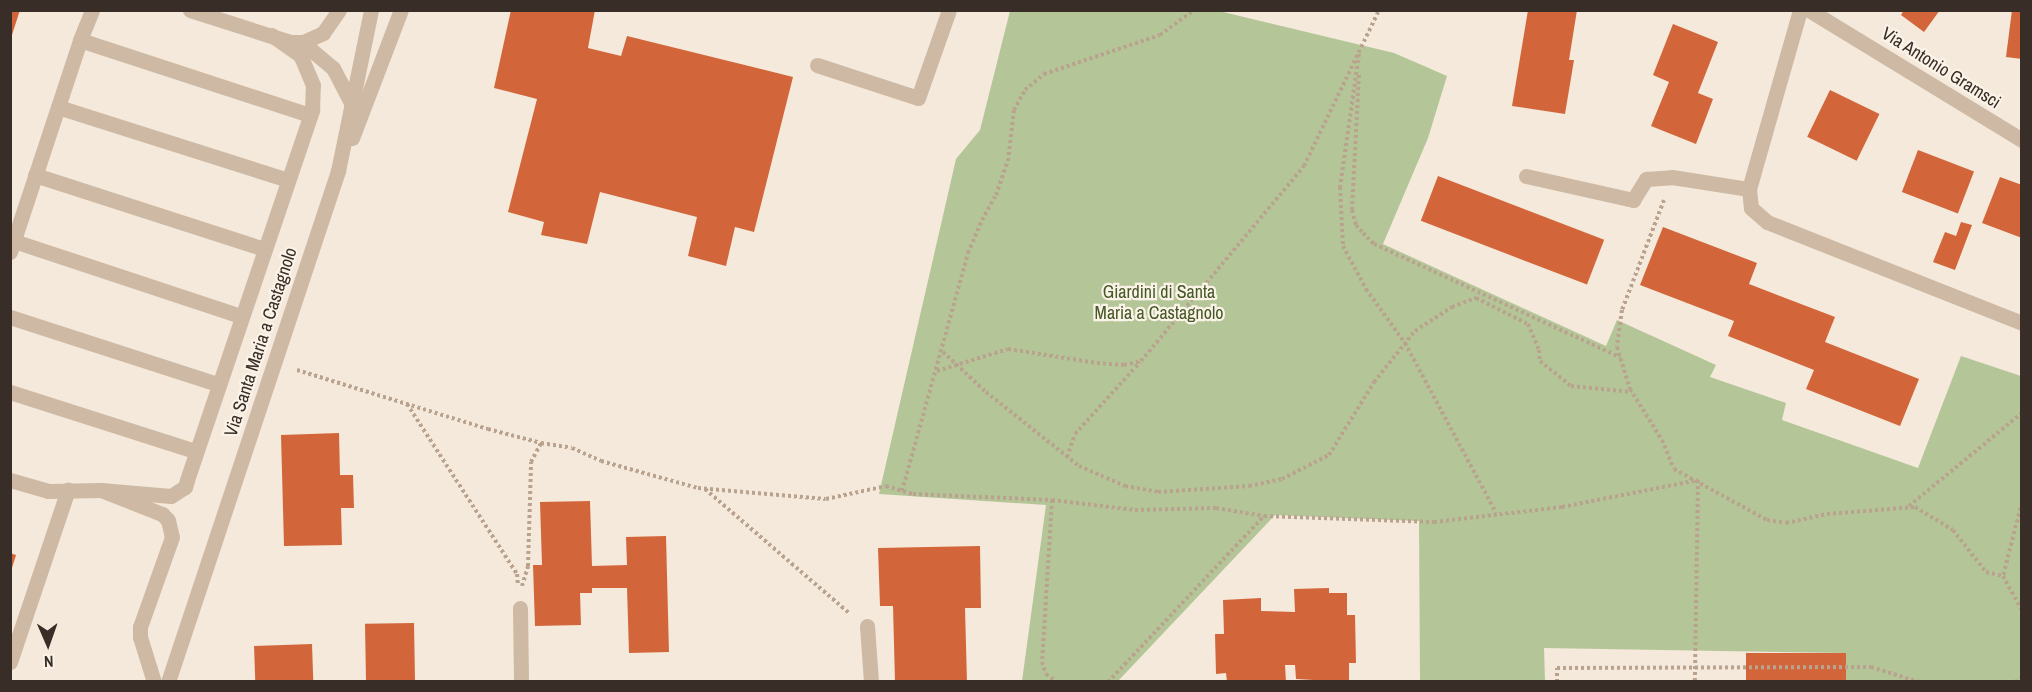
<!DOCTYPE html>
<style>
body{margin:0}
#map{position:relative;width:2032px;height:692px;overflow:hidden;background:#f4e9da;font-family:"Archivo Narrow",sans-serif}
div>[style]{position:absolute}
.green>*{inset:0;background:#b4c598}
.building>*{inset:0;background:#d2663a;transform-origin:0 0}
.path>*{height:4px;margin-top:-2px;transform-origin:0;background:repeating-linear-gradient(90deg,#b9a38e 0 3px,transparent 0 6px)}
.lane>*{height:15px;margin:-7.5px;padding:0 7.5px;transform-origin:7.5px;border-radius:7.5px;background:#cdb9a4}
.street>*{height:15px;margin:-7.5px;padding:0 7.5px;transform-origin:7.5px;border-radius:7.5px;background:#cdb9a4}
span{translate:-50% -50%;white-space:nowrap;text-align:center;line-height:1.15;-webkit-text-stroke:4.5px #fbf3e7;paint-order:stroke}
.street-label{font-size:18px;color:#382d27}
.park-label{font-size:18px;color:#455928}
.frame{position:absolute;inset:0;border:12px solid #382d27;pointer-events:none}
.north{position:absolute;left:18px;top:614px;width:60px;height:60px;-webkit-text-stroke:4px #fbf3e7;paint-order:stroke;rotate:178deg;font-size:16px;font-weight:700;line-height:24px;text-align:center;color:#382d27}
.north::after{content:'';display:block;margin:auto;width:21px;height:27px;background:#382d27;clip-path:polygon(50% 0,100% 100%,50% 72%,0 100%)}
</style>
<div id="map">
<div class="green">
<div style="clip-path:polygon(1010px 11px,1219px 11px,1394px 53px,1447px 76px,1428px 138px,1383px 244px,1606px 346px,1617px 320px,1716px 365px,1710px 377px,1786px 403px,1782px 420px,1918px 468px,1961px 356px,2021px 376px,2021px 681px,1846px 681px,1845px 653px,1544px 648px,1545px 681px,1420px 681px,1419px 521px,1275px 515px,1118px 681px,1022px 681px,1046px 505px,879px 494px,956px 159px,980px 130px)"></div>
</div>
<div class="building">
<div style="clip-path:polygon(10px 10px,20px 10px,11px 38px,10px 38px)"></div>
<div style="clip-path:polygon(511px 10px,595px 10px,588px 48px,621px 56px,627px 36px,793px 77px,754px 232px,735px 227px,726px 266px,688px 256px,697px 217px,600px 192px,587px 244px,541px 235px,544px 222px,508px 212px,537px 99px,494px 88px)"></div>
<div style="clip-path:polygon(1528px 10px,1577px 10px,1569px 60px,1574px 60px,1565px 114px,1512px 106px)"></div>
<div style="clip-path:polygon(1904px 10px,1940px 10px,1924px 32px,1901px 15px)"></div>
<div style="clip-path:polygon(2012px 10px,2022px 10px,2022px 59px,2006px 57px)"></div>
<div style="clip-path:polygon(1673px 24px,1718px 42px,1698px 93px,1713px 99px,1696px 144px,1651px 126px,1669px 82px,1653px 75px)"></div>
<div style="left:1830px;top:90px;width:55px;height:52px;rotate:26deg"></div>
<div style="left:1918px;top:150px;width:60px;height:45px;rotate:21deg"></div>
<div style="left:1438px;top:176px;width:178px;height:48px;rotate:21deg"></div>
<div style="clip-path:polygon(2000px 177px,2022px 185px,2022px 238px,1982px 223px)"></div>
<div style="clip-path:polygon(1961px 222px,1972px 225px,1955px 270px,1933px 262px,1945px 232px,1956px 236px)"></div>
<div style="clip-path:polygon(1663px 227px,1757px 263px,1749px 284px,1835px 317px,1825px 342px,1919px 379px,1900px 426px,1806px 389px,1814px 370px,1728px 336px,1734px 321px,1640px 285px)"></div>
<div style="clip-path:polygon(339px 433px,340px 475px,353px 475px,354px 508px,341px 508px,342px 545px,284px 546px,281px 435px)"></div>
<div style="clip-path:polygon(590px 501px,592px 566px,627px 565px,626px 537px,666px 536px,669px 652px,629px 653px,627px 588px,592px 588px,592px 593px,580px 593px,581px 625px,535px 626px,533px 565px,542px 565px,540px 502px)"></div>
<div style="clip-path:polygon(980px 546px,981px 608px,965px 608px,967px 682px,895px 682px,893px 606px,880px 606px,878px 548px)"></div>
<div style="clip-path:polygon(10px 553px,16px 555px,11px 571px,10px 571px)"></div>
<div style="clip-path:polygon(1329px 588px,1329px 593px,1347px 593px,1347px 615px,1355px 615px,1356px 663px,1349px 663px,1349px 682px,1296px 679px,1295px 665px,1285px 665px,1286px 682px,1227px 682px,1226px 673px,1216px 674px,1215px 634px,1224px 634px,1223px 600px,1261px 598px,1261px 611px,1295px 612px,1294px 589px)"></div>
<div style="left:414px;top:623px;width:59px;height:49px;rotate:89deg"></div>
<div style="left:312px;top:644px;width:38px;height:58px;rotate:88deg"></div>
<div style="left:1746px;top:653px;width:100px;height:29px"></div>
</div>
<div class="path">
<div style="left:1359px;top:54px;width:134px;rotate:98.1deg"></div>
<div style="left:1340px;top:187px;width:59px;rotate:87.1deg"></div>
<div style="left:1343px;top:246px;width:49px;rotate:61.9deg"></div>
<div style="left:1366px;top:289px;width:67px;rotate:54.2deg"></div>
<div style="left:1405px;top:343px;width:193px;rotate:61.8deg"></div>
<div style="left:1359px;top:75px;width:135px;rotate:93deg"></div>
<div style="left:1352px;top:210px;width:16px;rotate:75deg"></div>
<div style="left:1356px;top:225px;width:11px;rotate:49deg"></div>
<div style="left:1363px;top:233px;width:16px;rotate:45deg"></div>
<div style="left:1374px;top:244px;width:271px;rotate:24.7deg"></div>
<div style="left:1664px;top:200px;width:118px;rotate:110.9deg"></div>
<div style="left:1622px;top:310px;width:37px;rotate:98deg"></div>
<div style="left:1617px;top:347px;width:44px;rotate:72.8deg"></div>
<div style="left:1630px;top:389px;width:60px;rotate:57.9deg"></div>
<div style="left:1662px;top:440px;width:31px;rotate:68deg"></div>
<div style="left:1674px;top:469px;width:106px;rotate:28.7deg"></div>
<div style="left:1767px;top:520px;width:19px;rotate:9deg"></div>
<div style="left:1786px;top:523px;width:42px;rotate:-12.4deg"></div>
<div style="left:1827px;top:514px;width:88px;rotate:-4.5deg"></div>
<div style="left:1915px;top:507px;width:44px;rotate:31.2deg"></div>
<div style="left:1953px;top:530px;width:53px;rotate:51.8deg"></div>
<div style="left:1986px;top:572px;width:17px;rotate:13deg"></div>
<div style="left:943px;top:352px;width:59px;rotate:42.9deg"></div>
<div style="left:986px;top:392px;width:119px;rotate:38.5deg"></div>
<div style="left:1079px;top:466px;width:50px;rotate:23.5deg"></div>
<div style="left:1125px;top:486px;width:34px;rotate:10deg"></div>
<div style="left:1158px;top:492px;width:91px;rotate:-3.8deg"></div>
<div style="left:1249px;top:486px;width:34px;rotate:-12deg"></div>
<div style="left:1282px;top:479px;width:53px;rotate:-27.1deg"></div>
<div style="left:1329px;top:455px;width:86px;rotate:-58.3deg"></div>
<div style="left:1374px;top:382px;width:65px;rotate:-51.2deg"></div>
<div style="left:1415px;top:331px;width:44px;rotate:-33deg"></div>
<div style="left:1452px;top:307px;width:26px;rotate:-21deg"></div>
<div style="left:1476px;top:298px;width:58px;rotate:26.6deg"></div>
<div style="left:1528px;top:324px;width:28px;rotate:67deg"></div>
<div style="left:1539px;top:350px;width:11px;rotate:85deg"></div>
<div style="left:1540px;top:361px;width:40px;rotate:39deg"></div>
<div style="left:1571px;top:386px;width:61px;rotate:5.6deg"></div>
<div style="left:297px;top:370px;width:200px;rotate:17.2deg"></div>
<div style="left:488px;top:429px;width:55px;rotate:14.8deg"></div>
<div style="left:541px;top:443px;width:31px;rotate:9deg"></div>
<div style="left:572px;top:448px;width:32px;rotate:24deg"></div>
<div style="left:601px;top:461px;width:101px;rotate:15.6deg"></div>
<div style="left:698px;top:488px;width:128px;rotate:4.9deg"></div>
<div style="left:826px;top:499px;width:61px;rotate:-12.2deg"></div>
<div style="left:886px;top:486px;width:28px;rotate:17deg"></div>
<div style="left:913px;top:494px;width:139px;rotate:2.5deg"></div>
<div style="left:1052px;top:500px;width:84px;rotate:6.9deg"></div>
<div style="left:1135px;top:510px;width:81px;rotate:-1.4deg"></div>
<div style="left:1216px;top:508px;width:49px;rotate:9.5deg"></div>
<div style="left:1264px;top:516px;width:170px;rotate:2deg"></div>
<div style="left:1434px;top:522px;width:129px;rotate:-6.7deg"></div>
<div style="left:1562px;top:507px;width:139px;rotate:-11.2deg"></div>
<div style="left:1698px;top:480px;width:202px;rotate:90.9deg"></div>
<div style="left:937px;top:371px;width:74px;rotate:-17.2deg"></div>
<div style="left:1008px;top:349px;width:90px;rotate:8.9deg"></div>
<div style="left:1097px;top:363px;width:27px;rotate:4deg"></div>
<div style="left:1124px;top:365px;width:17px;rotate:-13deg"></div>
<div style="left:1141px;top:361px;width:254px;rotate:-50.1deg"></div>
<div style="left:1304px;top:166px;width:173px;rotate:-64.3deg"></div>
<div style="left:407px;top:404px;width:202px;rotate:57.1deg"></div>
<div style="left:517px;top:574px;width:12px;rotate:85deg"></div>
<div style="left:1067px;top:457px;width:24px;rotate:-71deg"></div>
<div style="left:1075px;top:434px;width:97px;rotate:-47.9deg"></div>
<div style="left:705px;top:489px;width:190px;rotate:40.7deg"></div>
<div style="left:902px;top:491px;width:247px;rotate:-74.5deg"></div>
<div style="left:968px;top:253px;width:36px;rotate:-67deg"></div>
<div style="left:982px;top:220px;width:29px;rotate:-61deg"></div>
<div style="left:996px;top:195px;width:36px;rotate:-71deg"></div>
<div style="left:1008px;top:161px;width:51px;rotate:-83.3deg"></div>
<div style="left:1014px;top:110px;width:23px;rotate:-61deg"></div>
<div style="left:1025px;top:90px;width:25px;rotate:-40deg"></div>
<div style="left:1044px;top:74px;width:122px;rotate:-18.6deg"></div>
<div style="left:1160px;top:35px;width:42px;rotate:-36.3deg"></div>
<div style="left:1052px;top:500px;width:162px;rotate:93.5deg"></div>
<div style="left:1042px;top:662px;width:13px;rotate:72deg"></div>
<div style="left:1046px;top:674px;width:14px;rotate:36deg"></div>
<div style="left:2022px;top:502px;width:76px;rotate:104.4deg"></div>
<div style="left:2003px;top:576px;width:39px;rotate:61deg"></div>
<div style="left:1909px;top:506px;width:146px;rotate:-39.5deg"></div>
<div style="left:522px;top:586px;width:21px;rotate:-73deg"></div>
<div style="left:528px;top:566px;width:104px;rotate:-88.3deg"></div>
<div style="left:531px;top:462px;width:21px;rotate:-62deg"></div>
<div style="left:1108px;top:682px;width:228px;rotate:-46.8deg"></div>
<div style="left:1557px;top:682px;width:14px;rotate:-90deg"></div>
<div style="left:1557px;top:668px;width:314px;rotate:-0.2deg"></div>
<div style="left:1871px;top:667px;width:50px;rotate:17.4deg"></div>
<div style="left:2015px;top:682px;width:8px;rotate:-30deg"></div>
</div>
<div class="lane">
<div style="left:190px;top:10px;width:125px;rotate:17.7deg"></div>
<div style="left:309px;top:48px;width:31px;rotate:40deg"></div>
<div style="left:333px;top:68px;width:47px;rotate:62.4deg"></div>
<div style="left:80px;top:40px;width:242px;rotate:18.1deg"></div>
<div style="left:293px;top:42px;width:10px"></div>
<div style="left:303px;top:42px;width:22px;rotate:-24deg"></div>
<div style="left:323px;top:33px;width:28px;rotate:-55deg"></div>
<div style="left:817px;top:65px;width:106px;rotate:18.1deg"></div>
<div style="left:918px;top:98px;width:93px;rotate:-70.6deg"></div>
<div style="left:58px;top:107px;width:241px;rotate:17.6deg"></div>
<div style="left:35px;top:175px;width:241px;rotate:17.9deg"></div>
<div style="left:14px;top:241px;width:239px;rotate:18.3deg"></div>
<div style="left:10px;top:252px;width:223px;rotate:-71.7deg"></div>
<div style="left:80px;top:40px;width:32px;rotate:-68deg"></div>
<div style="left:10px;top:317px;width:219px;rotate:17.9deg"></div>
<div style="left:10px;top:392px;width:194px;rotate:17.7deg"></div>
<div style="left:10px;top:480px;width:40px;rotate:16deg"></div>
<div style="left:48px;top:491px;width:53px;rotate:-1.1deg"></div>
<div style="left:101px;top:490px;width:66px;rotate:21.5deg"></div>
<div style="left:162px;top:514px;width:8px;rotate:45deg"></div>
<div style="left:168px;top:520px;width:17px;rotate:77deg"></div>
<div style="left:172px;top:537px;width:96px;rotate:109.6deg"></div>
<div style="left:140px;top:627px;width:10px;rotate:90deg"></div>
<div style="left:140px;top:637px;width:47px;rotate:72.7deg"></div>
<div style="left:101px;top:490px;width:70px;rotate:4.9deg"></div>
<div style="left:171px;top:496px;width:17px;rotate:-33deg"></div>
<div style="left:185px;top:487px;width:7px;rotate:-74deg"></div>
<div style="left:187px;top:480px;width:391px;rotate:-71.3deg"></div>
<div style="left:312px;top:110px;width:25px;rotate:-88deg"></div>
<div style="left:313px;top:85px;width:33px;rotate:-113deg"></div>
<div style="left:300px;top:55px;width:35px;rotate:-145deg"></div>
<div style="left:10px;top:662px;width:182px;rotate:-71.4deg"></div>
</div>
<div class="street">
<div style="left:1800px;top:10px;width:186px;rotate:105.9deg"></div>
<div style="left:1749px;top:189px;width:19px;rotate:84deg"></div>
<div style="left:1751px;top:208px;width:21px;rotate:41deg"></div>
<div style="left:1767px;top:222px;width:274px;rotate:21.6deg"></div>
<div style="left:1809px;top:10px;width:250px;rotate:31.4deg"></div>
<div style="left:352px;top:138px;width:137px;rotate:-69.1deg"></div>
<div style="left:1526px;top:176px;width:110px;rotate:12.6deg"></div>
<div style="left:1633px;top:200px;width:25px;rotate:-58deg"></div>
<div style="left:1646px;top:179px;width:26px;rotate:-4deg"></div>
<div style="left:1672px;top:177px;width:78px;rotate:8.9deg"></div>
<div style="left:520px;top:608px;width:74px;rotate:89.2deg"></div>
<div style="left:867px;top:626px;width:56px;rotate:85.9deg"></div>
<div style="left:168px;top:682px;width:539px;rotate:-71.6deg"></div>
<div style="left:338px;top:171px;width:164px;rotate:-78.4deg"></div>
</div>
<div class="street-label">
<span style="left:1941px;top:68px;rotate:32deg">Via Antonio Gramsci</span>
<span style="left:261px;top:342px;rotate:-72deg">Via Santa Maria a Castagnolo</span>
</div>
<div class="park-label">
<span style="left:1159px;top:303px">Giardini di Santa<br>Maria a Castagnolo</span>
</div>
<div class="frame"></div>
<div class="north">N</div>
</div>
